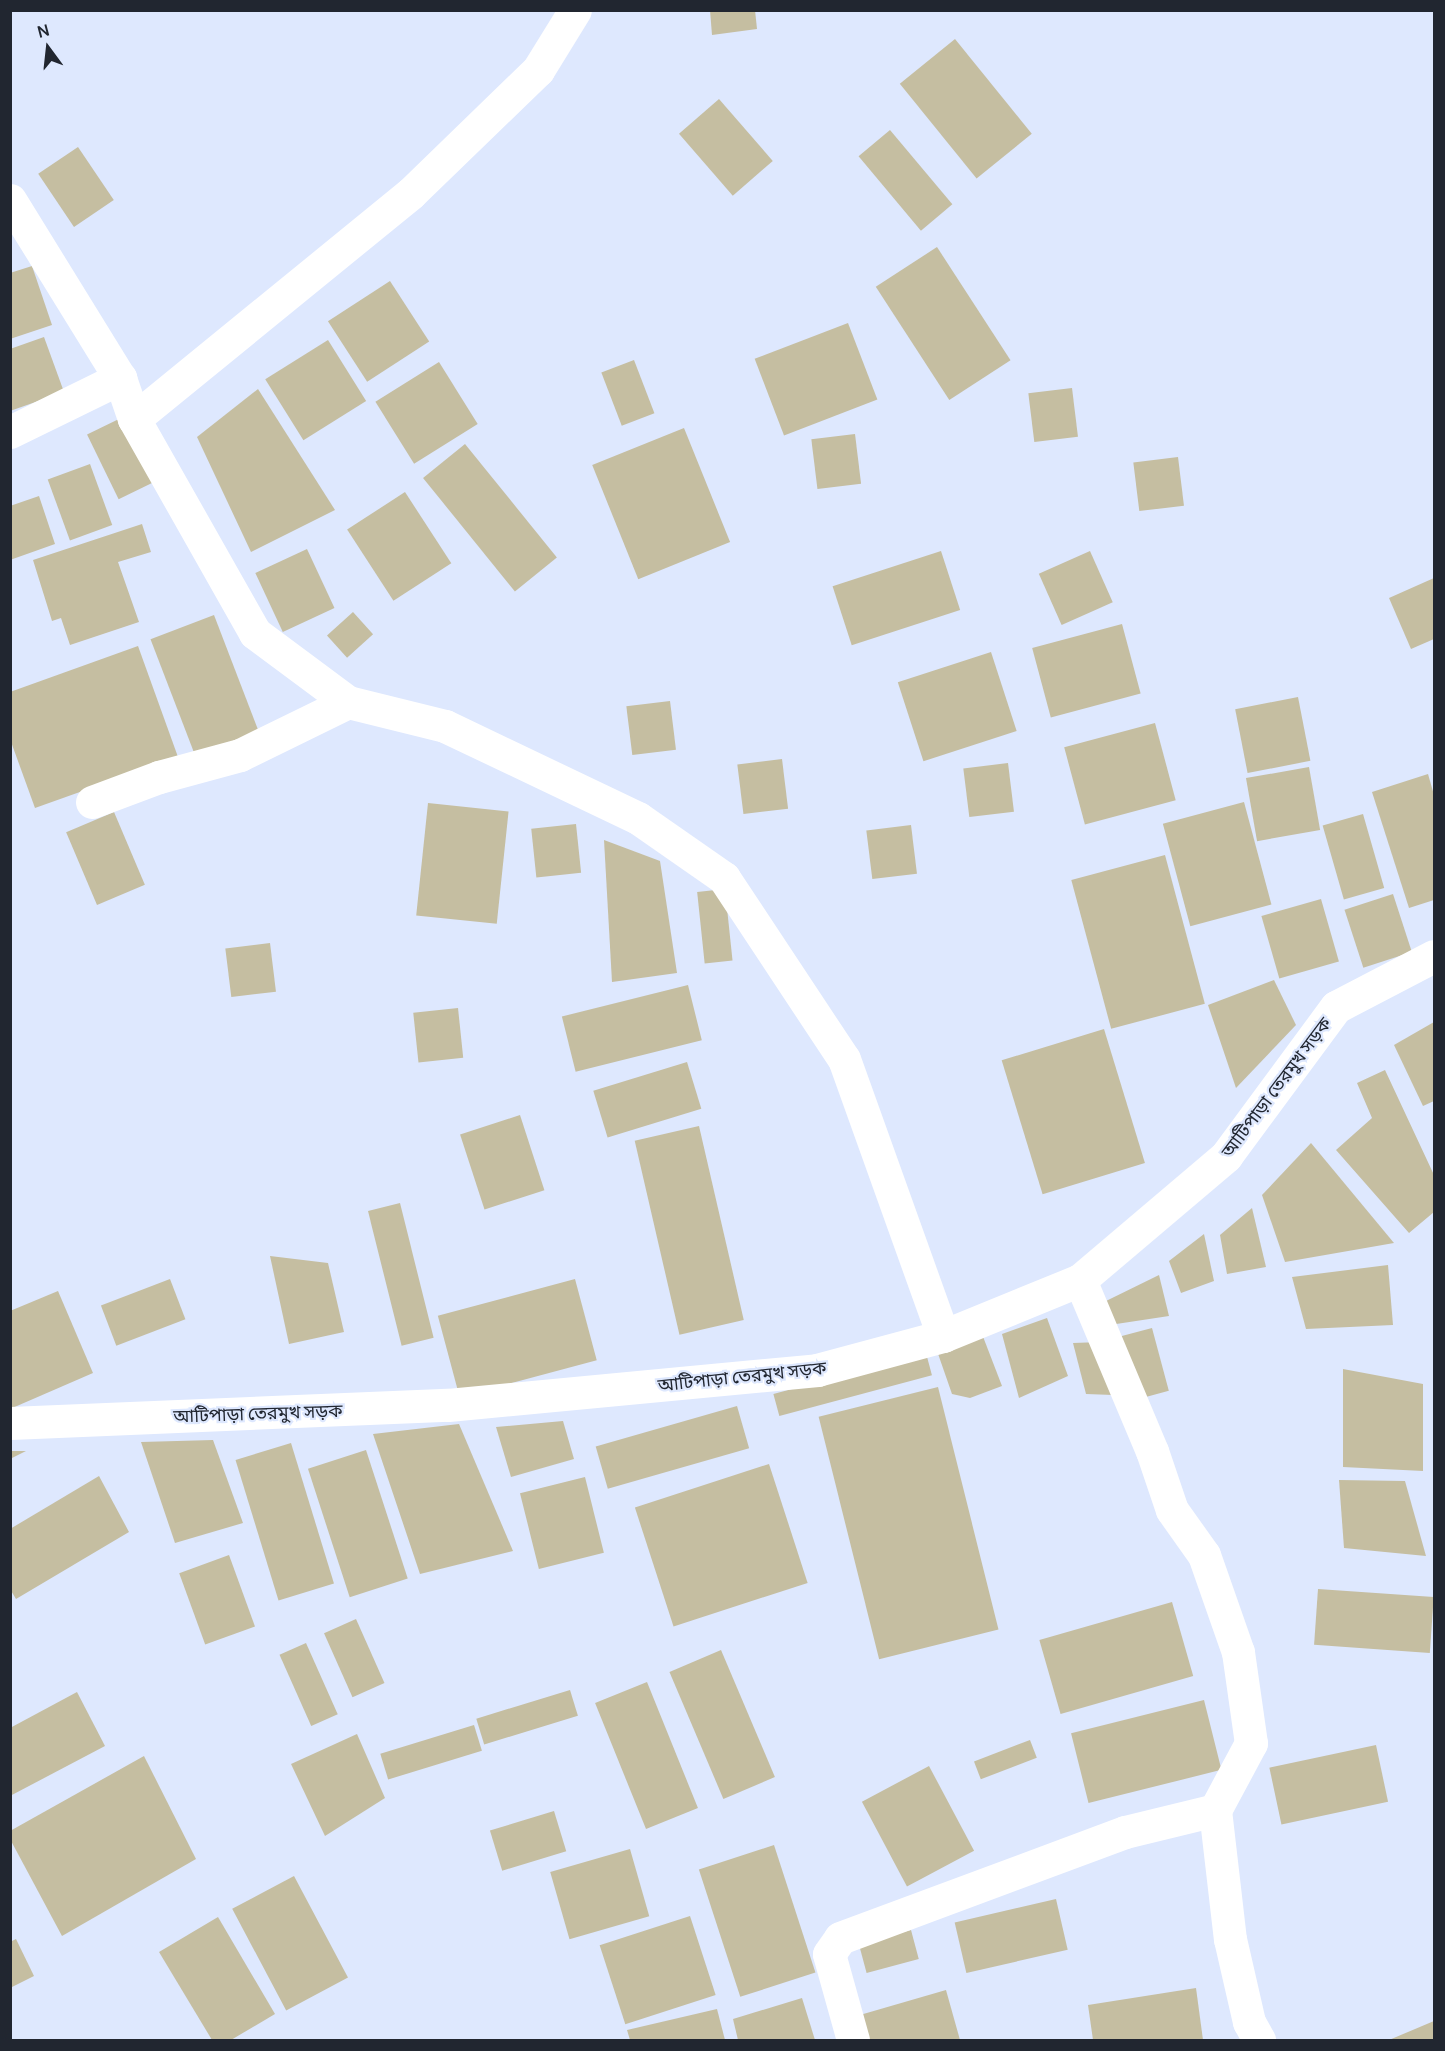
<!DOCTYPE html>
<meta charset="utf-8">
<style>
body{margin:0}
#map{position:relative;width:1445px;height:2051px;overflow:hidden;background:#dee8fe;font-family:Manrope,"Noto Sans Bengali",sans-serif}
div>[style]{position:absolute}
.building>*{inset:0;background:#c5bea1;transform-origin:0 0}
.minor>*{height:33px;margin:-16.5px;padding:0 16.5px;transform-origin:16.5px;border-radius:16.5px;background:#fff}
.secondary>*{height:33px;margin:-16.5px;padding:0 16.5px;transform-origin:16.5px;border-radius:16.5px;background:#fff}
span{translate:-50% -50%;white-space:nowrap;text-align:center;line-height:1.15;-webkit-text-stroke:4.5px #dee8fe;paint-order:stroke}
.street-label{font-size:18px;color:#212630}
.frame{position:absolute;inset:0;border:12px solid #212630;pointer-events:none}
.north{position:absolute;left:18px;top:18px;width:60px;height:60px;-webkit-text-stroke:4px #dee8fe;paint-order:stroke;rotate:345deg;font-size:16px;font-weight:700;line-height:24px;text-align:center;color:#212630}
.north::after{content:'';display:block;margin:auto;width:21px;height:27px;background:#212630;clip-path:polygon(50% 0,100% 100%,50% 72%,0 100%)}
</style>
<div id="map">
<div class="building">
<div style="clip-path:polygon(710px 10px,755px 10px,757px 29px,712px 35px)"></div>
<div style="left:955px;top:39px;width:122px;height:71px;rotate:51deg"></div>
<div style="left:719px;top:99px;width:82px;height:53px;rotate:49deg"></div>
<div style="left:890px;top:130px;width:97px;height:41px;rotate:50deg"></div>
<div style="left:78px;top:147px;width:64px;height:48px;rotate:56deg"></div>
<div style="left:937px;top:247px;width:135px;height:73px;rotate:57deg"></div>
<div style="clip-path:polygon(32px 266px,52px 325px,10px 339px,10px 273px)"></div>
<div style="left:390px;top:281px;width:72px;height:74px;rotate:57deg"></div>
<div style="left:848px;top:323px;width:82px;height:100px;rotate:69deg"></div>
<div style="clip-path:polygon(44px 337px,64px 392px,10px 411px,10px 349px)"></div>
<div style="left:328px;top:340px;width:72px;height:74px;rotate:58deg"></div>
<div style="left:634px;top:360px;width:57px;height:35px;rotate:69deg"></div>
<div style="left:439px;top:362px;width:73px;height:75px;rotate:58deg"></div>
<div style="left:1072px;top:388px;width:49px;height:44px;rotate:83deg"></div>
<div style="clip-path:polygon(258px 389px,335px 510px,251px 552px,197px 437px)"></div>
<div style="left:123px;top:417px;width:72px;height:40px;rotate:64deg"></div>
<div style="left:684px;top:428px;width:123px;height:99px;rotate:68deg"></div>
<div style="left:855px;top:434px;width:50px;height:44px;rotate:83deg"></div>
<div style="left:465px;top:444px;width:146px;height:54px;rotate:51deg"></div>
<div style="left:1178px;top:457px;width:49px;height:45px;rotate:83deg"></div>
<div style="left:90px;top:464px;width:65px;height:45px;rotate:70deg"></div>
<div style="left:405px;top:492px;width:85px;height:69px;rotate:57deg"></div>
<div style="clip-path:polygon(39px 496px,55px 544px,10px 560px,10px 506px)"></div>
<div style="clip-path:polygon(142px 524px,151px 552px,118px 562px,139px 622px,70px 645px,61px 618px,52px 621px,33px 560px)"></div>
<div style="left:307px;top:549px;width:65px;height:57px;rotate:65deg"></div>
<div style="left:941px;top:551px;width:62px;height:114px;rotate:72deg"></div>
<div style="left:1090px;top:551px;width:56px;height:56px;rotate:66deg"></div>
<div style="clip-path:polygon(1434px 578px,1434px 639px,1411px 649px,1389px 598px)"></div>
<div style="left:353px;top:612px;width:30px;height:35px;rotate:48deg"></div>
<div style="left:214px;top:615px;width:128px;height:68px;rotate:69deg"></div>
<div style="left:1122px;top:624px;width:72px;height:93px;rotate:75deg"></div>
<div style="clip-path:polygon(138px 646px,178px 757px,35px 808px,10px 739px,10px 692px)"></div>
<div style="left:991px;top:652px;width:83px;height:98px;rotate:72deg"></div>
<div style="left:1298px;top:697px;width:65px;height:64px;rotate:79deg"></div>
<div style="left:670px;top:701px;width:49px;height:44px;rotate:83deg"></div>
<div style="left:1155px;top:723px;width:80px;height:94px;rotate:75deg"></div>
<div style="left:782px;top:759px;width:50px;height:45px;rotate:83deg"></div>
<div style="left:1008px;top:763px;width:49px;height:45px;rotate:83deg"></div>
<div style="left:1309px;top:767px;width:64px;height:64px;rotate:80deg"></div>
<div style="clip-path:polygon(1428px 774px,1434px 795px,1434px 900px,1409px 908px,1372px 792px)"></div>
<div style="left:1244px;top:802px;width:106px;height:84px;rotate:75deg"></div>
<div style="left:428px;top:803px;width:81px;height:113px;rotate:6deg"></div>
<div style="left:114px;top:812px;width:79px;height:52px;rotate:67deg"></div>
<div style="left:1363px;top:814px;width:77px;height:42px;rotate:74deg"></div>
<div style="left:576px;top:824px;width:49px;height:45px;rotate:84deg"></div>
<div style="left:911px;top:825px;width:49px;height:45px;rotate:83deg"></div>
<div style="clip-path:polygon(604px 840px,660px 861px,677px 973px,612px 982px)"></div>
<div style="left:1165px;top:855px;width:154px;height:97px;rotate:75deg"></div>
<div style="left:725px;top:889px;width:72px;height:28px;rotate:84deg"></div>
<div style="left:1393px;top:894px;width:61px;height:51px;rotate:72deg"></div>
<div style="left:1321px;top:899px;width:65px;height:62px;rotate:74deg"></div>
<div style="left:270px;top:943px;width:49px;height:45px;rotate:83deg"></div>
<div style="clip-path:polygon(1274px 980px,1296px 1025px,1236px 1088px,1208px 1005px)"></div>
<div style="left:688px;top:985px;width:57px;height:130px;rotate:76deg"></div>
<div style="left:458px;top:1008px;width:50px;height:45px;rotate:84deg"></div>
<div style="clip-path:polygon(1434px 1022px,1434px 1101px,1423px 1106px,1394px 1045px)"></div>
<div style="left:1104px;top:1029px;width:140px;height:107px;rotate:73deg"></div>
<div style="left:687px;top:1062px;width:49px;height:98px;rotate:73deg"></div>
<div style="clip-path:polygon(1385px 1070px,1434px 1175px,1434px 1212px,1409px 1233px,1336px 1150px,1372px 1118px,1357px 1083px)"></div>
<div style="left:520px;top:1115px;width:79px;height:63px;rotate:72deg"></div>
<div style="left:699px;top:1126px;width:199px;height:66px;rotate:77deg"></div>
<div style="clip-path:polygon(1311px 1143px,1394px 1243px,1285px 1262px,1262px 1195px)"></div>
<div style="left:400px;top:1203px;width:139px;height:33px;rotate:76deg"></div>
<div style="clip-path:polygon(1252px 1208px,1266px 1267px,1227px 1274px,1220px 1235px)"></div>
<div style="clip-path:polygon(1204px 1234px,1214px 1281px,1181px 1293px,1169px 1261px)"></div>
<div style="clip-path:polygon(270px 1256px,328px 1263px,344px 1332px,289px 1344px)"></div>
<div style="clip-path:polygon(1388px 1265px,1393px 1325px,1306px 1329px,1292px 1277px)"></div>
<div style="clip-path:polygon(1159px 1275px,1169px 1316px,1103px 1326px,1106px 1301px)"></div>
<div style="left:170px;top:1279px;width:43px;height:74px;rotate:69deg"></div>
<div style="left:575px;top:1279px;width:84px;height:142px;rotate:75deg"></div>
<div style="clip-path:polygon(58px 1291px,93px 1373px,10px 1409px,10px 1311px)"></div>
<div style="clip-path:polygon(1047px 1318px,1068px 1376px,1019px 1398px,1002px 1334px)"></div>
<div style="left:1152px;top:1328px;width:65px;height:40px;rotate:75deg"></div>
<div style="clip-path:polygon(982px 1334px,1002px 1386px,970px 1398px,952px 1394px,936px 1348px)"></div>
<div style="clip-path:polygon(1101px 1342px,1113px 1395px,1086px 1394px,1073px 1343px)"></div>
<div style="left:926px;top:1353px;width:23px;height:158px;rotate:75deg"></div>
<div style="clip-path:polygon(1343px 1369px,1423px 1384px,1423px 1471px,1343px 1467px)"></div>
<div style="left:938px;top:1387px;width:250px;height:123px;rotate:76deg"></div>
<div style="left:737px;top:1406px;width:44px;height:147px;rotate:74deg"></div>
<div style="clip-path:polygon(563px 1421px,574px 1459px,511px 1477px,496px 1427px)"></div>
<div style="clip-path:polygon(459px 1424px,513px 1551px,420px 1574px,373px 1434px)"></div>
<div style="clip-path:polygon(213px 1440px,243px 1523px,175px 1543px,141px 1442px)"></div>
<div style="left:291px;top:1443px;width:147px;height:58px;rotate:73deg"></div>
<div style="left:366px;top:1450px;width:135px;height:61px;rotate:72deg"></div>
<div style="clip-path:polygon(10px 1451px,26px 1451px,10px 1459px)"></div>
<div style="left:769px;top:1464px;width:125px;height:141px;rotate:72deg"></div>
<div style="clip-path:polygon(99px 1476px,129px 1532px,16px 1599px,10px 1589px,10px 1529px)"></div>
<div style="left:585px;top:1477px;width:78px;height:67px;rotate:76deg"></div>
<div style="clip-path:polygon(1339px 1480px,1405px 1481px,1426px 1556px,1344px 1548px)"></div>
<div style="left:229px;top:1555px;width:76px;height:53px;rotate:70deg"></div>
<div style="left:1318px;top:1589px;width:116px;height:56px;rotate:4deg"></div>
<div style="left:1172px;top:1602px;width:77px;height:138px;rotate:74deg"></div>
<div style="left:356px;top:1619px;width:70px;height:35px;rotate:66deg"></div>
<div style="left:306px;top:1643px;width:78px;height:29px;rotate:66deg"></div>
<div style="left:721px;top:1650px;width:138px;height:56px;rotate:67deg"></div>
<div style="left:647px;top:1682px;width:136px;height:56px;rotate:68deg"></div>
<div style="left:570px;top:1690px;width:27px;height:98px;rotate:73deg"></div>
<div style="clip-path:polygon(77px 1692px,105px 1746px,10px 1796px,10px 1728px)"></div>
<div style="left:1204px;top:1700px;width:72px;height:137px;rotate:76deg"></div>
<div style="left:474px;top:1725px;width:27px;height:98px;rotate:73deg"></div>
<div style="clip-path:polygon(357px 1734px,385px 1798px,325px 1836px,291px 1764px)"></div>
<div style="left:1030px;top:1740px;width:19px;height:60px;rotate:69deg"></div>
<div style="left:1376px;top:1745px;width:58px;height:109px;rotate:78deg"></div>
<div style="clip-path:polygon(144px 1756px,196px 1859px,62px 1936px,10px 1839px,10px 1831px)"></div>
<div style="left:929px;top:1766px;width:96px;height:76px;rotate:62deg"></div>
<div style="left:554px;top:1811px;width:42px;height:67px;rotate:73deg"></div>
<div style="left:774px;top:1845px;width:134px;height:79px;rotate:72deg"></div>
<div style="left:630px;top:1849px;width:70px;height:83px;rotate:74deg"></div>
<div style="left:294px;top:1876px;width:115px;height:70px;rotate:62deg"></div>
<div style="left:1056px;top:1899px;width:52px;height:104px;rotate:77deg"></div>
<div style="left:690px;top:1916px;width:83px;height:95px;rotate:72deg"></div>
<div style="clip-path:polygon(218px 1917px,275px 2014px,231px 2040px,212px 2040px,159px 1952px)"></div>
<div style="left:911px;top:1930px;width:30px;height:54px;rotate:75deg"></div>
<div style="clip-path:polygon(16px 1939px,34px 1976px,10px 1988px,10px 1942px)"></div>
<div style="clip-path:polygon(1196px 1988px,1203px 2040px,1093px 2040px,1088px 2005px)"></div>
<div style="clip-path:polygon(946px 1990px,960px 2040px,860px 2040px,853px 2017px)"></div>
<div style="clip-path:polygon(802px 1998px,815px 2040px,738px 2040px,733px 2019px)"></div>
<div style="clip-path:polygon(717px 2009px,725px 2040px,630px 2040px,627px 2030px)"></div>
<div style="clip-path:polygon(1434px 2021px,1434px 2040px,1389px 2040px)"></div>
</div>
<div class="minor">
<div style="left:10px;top:200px;width:209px;rotate:58.3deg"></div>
<div style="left:120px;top:378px;width:43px;rotate:71.1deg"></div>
<div style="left:134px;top:419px;width:246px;rotate:60.5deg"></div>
<div style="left:255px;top:633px;width:116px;rotate:36.6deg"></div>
<div style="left:134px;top:419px;width:357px;rotate:-39.2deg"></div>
<div style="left:411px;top:193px;width:177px;rotate:-44.1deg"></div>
<div style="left:538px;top:70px;width:70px;rotate:-58.3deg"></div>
<div style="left:10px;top:432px;width:123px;rotate:-26.1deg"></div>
<div style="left:92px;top:802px;width:72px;rotate:-20.5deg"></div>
<div style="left:159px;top:777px;width:84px;rotate:-15.2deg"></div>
<div style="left:240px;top:755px;width:120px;rotate:-26.1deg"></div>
<div style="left:348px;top:702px;width:100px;rotate:13.9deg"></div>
<div style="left:445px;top:726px;width:214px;rotate:25.5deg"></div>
<div style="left:638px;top:818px;width:105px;rotate:34.9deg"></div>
<div style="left:724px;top:878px;width:217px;rotate:56.5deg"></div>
<div style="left:844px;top:1059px;width:294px;rotate:70.3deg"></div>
<div style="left:1080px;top:1280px;width:186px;rotate:67.2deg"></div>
<div style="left:1152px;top:1451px;width:62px;rotate:71.3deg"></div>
<div style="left:1172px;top:1510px;width:55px;rotate:54.6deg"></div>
<div style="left:1204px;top:1555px;width:103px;rotate:70.7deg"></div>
<div style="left:1238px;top:1652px;width:92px;rotate:81.9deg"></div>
<div style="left:1251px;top:1743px;width:76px;rotate:118.2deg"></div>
<div style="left:1215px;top:1810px;width:130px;rotate:83.4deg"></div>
<div style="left:1230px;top:1939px;width:85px;rotate:77.1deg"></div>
<div style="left:1249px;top:2022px;width:21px;rotate:61deg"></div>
<div style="left:853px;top:2040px;width:89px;rotate:-105.6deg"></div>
<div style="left:829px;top:1954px;width:19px;rotate:-55deg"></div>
<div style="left:840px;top:1938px;width:304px;rotate:-20.4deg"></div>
<div style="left:1125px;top:1832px;width:93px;rotate:-13.7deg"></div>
</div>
<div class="secondary">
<div style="left:10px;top:1423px;width:438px;rotate:-2.4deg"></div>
<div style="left:448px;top:1405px;width:371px;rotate:-5.4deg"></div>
<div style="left:817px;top:1370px;width:131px;rotate:-15.1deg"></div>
<div style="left:943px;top:1336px;width:148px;rotate:-22.2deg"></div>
<div style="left:1080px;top:1280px;width:192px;rotate:-40.3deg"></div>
<div style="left:1226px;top:1156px;width:185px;rotate:-53.6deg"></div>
<div style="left:1336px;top:1007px;width:110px;rotate:-27.5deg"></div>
</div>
<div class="street-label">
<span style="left:1276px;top:1087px;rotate:-53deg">আটিপাড়া তেরমুখ সড়ক</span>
<span style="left:742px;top:1376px;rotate:-6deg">আটিপাড়া তেরমুখ সড়ক</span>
<span style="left:258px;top:1413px;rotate:-2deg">আটিপাড়া তেরমুখ সড়ক</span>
</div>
<div class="frame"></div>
<div class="north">N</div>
</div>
